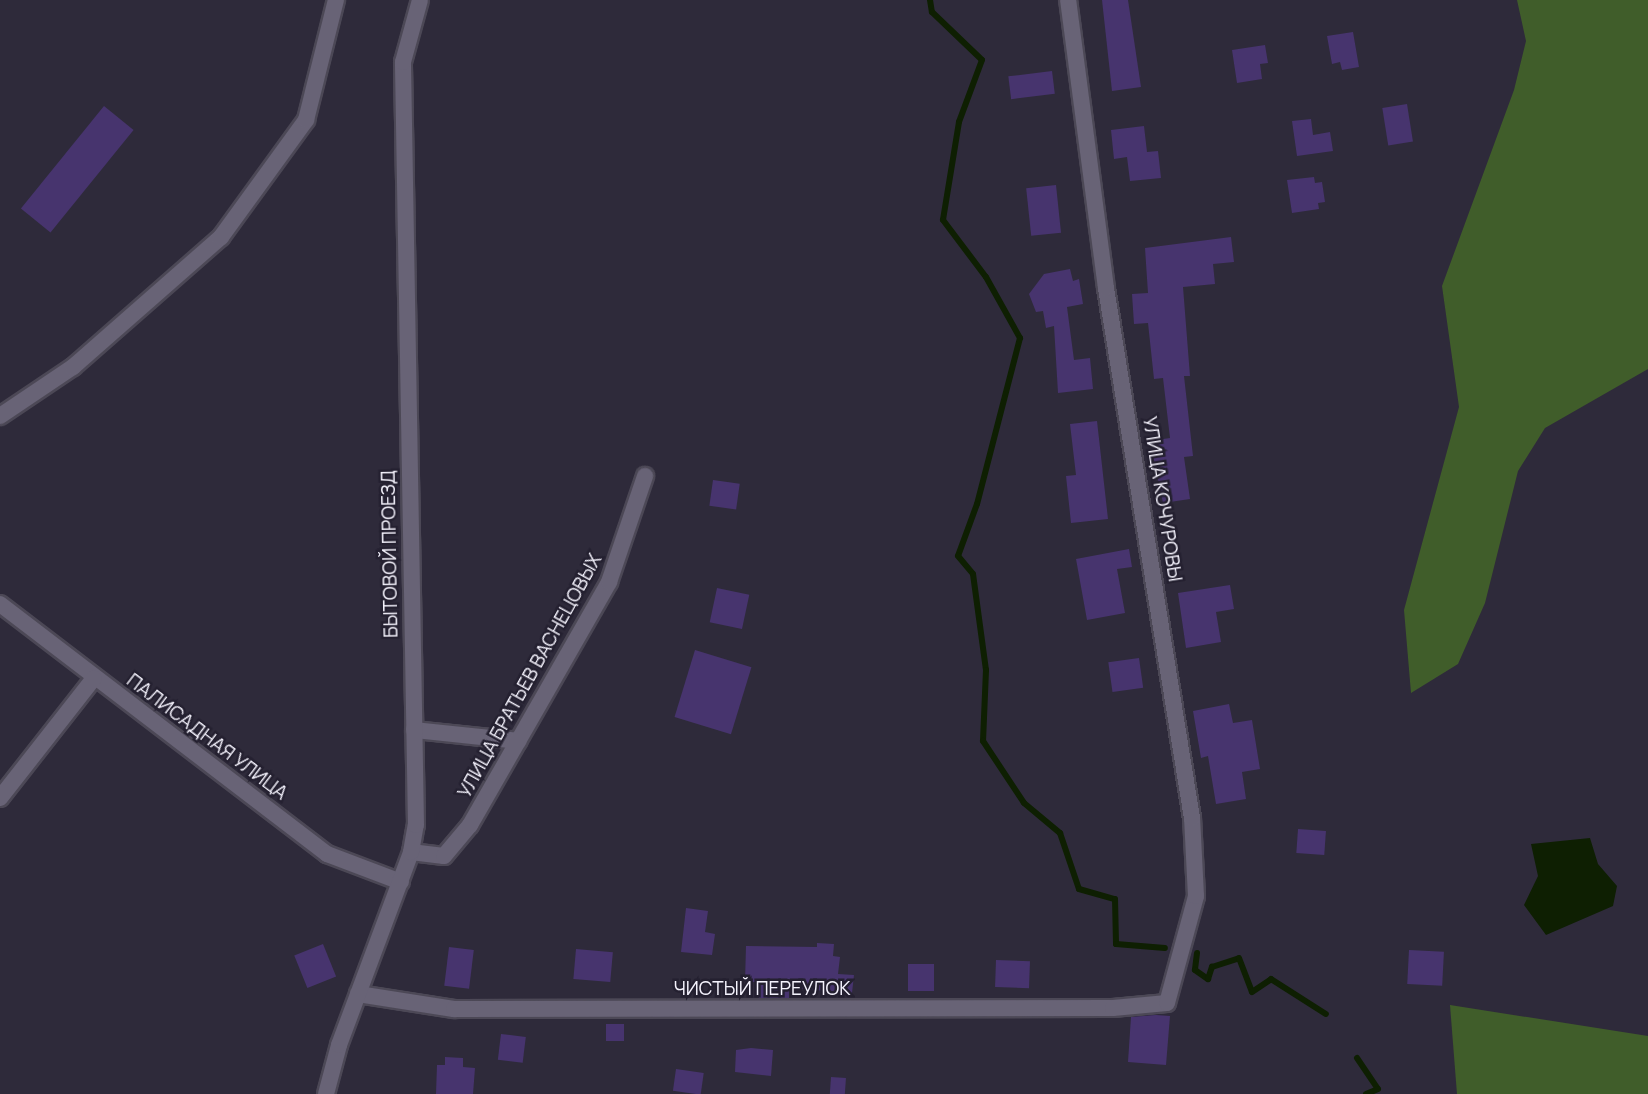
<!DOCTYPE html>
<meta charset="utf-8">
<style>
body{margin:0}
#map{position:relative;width:1648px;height:1094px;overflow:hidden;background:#2e2a3a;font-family:Manrope,sans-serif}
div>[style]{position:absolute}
.green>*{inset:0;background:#405d2a}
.water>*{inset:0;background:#0e1f02}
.stream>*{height:6px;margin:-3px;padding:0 3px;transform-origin:3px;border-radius:3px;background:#0e1f02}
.building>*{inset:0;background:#47346e;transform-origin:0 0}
.roads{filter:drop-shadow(2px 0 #4c4856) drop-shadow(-2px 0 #4c4856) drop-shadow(0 2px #4c4856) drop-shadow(0 -2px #4c4856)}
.minor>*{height:16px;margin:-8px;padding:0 8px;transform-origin:8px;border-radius:8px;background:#686376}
span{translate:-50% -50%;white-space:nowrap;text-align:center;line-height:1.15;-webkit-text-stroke:5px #242030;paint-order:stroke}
.street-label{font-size:19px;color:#f5f3fd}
</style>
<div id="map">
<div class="green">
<div style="clip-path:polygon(1517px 0,1648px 0,1648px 369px,1545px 428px,1518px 471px,1485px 603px,1458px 664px,1411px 693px,1404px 610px,1459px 407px,1442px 286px,1514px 90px,1526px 41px)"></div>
<div style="clip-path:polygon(1450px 1005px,1648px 1036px,1648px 1094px,1457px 1094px)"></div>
</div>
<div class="water">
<div style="clip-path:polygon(1590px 838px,1598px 864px,1617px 886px,1613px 906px,1546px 935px,1524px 905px,1538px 876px,1531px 844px)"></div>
</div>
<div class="stream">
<div style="left:930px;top:0;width:12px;rotate:81deg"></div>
<div style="left:932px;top:12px;width:69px;rotate:43.8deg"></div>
<div style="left:982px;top:60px;width:66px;rotate:110.4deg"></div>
<div style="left:959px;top:122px;width:99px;rotate:99.3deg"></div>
<div style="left:943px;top:220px;width:71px;rotate:53deg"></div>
<div style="left:986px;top:277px;width:70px;rotate:60.9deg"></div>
<div style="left:1020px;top:338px;width:171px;rotate:104.5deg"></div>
<div style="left:977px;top:504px;width:55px;rotate:110.1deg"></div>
<div style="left:958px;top:556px;width:23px;rotate:50deg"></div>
<div style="left:973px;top:574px;width:97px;rotate:82.3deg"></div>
<div style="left:986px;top:670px;width:71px;rotate:92.4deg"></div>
<div style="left:983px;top:741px;width:74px;rotate:56.5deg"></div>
<div style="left:1024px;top:803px;width:47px;rotate:39.8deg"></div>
<div style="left:1060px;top:833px;width:59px;rotate:71.3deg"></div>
<div style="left:1079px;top:889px;width:37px;rotate:16deg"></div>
<div style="left:1115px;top:899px;width:45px;rotate:88.7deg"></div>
<div style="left:1116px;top:944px;width:49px;rotate:4.7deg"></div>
<div style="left:1197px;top:953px;width:17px;rotate:97deg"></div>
<div style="left:1195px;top:970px;width:16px;rotate:35deg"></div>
<div style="left:1208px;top:979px;width:13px;rotate:-72deg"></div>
<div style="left:1212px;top:967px;width:28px;rotate:-18deg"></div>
<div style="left:1239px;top:958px;width:36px;rotate:69deg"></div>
<div style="left:1252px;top:992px;width:23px;rotate:-34deg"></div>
<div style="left:1271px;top:979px;width:65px;rotate:32.5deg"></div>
<div style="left:1357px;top:1058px;width:37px;rotate:56deg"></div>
<div style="left:1378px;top:1089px;width:13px;rotate:157deg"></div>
</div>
<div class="building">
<div style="clip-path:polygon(1102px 0,1128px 0,1141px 87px,1112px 91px)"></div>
<div style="clip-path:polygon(1353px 32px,1359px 67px,1342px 70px,1340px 62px,1332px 64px,1327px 36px)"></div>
<div style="clip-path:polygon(1265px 45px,1268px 63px,1260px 64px,1262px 79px,1237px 83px,1232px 50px)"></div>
<div style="left:1052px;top:71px;width:23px;height:44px;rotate:83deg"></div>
<div style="left:1407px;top:104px;width:38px;height:25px;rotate:81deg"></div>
<div style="left:104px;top:106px;width:38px;height:132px;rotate:39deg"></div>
<div style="clip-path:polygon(1311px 119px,1313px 135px,1330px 132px,1333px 151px,1297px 156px,1292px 121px)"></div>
<div style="clip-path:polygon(1144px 126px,1147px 152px,1158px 151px,1161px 178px,1130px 181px,1127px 157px,1114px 159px,1111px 130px)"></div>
<div style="clip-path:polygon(1314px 177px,1315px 183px,1322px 182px,1325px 202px,1318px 203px,1319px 209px,1292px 213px,1287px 180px)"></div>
<div style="left:1056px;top:185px;width:48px;height:30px;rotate:84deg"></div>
<div style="clip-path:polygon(1231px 237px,1234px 262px,1213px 264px,1215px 284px,1183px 287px,1190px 376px,1184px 376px,1193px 456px,1184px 457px,1190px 499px,1163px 503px,1150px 441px,1170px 438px,1163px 378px,1154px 379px,1148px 323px,1134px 324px,1132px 294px,1148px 293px,1145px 248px)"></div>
<div style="clip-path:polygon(1070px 269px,1073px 281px,1079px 279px,1083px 304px,1067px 307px,1074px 360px,1090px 358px,1093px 389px,1058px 393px,1054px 326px,1046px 328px,1043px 311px,1036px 312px,1029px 294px,1044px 274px)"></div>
<div style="clip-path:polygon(1097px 421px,1108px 519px,1071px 523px,1066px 476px,1076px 475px,1070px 424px)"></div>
<div style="left:713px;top:480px;width:27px;height:26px;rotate:8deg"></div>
<div style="clip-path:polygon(1129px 549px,1132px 567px,1117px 569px,1125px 613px,1087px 620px,1076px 559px)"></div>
<div style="clip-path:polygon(1230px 585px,1234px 609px,1216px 612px,1221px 642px,1186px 648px,1178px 593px)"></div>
<div style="left:717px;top:588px;width:33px;height:35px;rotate:12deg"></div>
<div style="left:695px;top:650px;width:59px;height:70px;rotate:17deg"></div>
<div style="left:1139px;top:658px;width:30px;height:31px;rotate:82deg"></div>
<div style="clip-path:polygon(1229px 704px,1233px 723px,1252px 720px,1260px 769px,1242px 772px,1246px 799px,1216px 804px,1208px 756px,1201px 758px,1193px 711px)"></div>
<div style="left:1298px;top:829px;width:28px;height:24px;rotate:4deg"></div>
<div style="clip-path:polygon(686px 908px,708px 911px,705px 932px,715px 934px,712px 955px,681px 952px)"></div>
<div style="clip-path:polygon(817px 943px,834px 944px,833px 956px,840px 957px,838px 974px,854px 975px,852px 993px,789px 988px,789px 998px,759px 998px,759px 982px,745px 982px,746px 946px,817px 947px)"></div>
<div style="left:323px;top:944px;width:35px;height:31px;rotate:68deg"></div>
<div style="left:449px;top:947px;width:25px;height:39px;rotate:7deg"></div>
<div style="left:576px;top:949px;width:37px;height:30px;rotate:5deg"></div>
<div style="left:1409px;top:950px;width:35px;height:34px;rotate:3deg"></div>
<div style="left:996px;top:960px;width:34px;height:27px;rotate:2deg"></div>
<div style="left:908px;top:964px;width:26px;height:27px"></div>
<div style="clip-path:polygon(1156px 1015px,1170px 1016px,1166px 1065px,1128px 1062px,1131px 1017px)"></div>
<div style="left:606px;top:1024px;width:18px;height:17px"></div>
<div style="left:501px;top:1034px;width:25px;height:26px;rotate:7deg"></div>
<div style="clip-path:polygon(751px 1048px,773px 1050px,771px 1076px,735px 1072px,736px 1050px)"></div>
<div style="clip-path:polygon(445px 1057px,463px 1058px,463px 1067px,475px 1068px,473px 1094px,436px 1094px,437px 1065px,445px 1065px)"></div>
<div style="left:676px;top:1069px;width:28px;height:22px;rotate:8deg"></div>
<div style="left:831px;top:1077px;width:15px;height:17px;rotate:4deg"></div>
</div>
<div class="roads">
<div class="minor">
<div style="left:0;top:416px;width:88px;rotate:-33.9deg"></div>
<div style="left:73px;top:367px;width:197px;rotate:-41.3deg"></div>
<div style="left:221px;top:237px;width:145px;rotate:-54deg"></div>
<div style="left:306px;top:120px;width:124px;rotate:-76deg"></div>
<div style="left:0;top:604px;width:412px;rotate:37.4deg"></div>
<div style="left:327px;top:854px;width:79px;rotate:20.7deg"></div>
<div style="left:414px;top:730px;width:105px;rotate:6deg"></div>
<div style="left:0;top:798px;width:152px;rotate:-51.9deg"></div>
<div style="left:411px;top:852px;width:33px;rotate:7deg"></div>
<div style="left:444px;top:856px;width:40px;rotate:-50deg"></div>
<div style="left:470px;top:825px;width:280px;rotate:-60.2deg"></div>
<div style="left:609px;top:582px;width:112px;rotate:-71.2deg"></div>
<div style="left:358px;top:994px;width:97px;rotate:8.9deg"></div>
<div style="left:454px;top:1009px;width:659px;rotate:-0.09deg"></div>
<div style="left:1113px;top:1008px;width:54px;rotate:-5.3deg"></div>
<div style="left:1167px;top:1003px;width:111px;rotate:-74.8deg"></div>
<div style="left:1196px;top:896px;width:78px;rotate:-92.9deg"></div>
<div style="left:1192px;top:818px;width:537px;rotate:-99.22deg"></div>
<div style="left:1106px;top:288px;width:290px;rotate:-97.5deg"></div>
<div style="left:326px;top:1094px;width:51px;rotate:-75.1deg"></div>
<div style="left:339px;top:1045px;width:206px;rotate:-69.5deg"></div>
<div style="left:411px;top:852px;width:27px;rotate:-80deg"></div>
<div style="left:416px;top:825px;width:763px;rotate:-90.98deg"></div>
<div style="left:403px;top:62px;width:64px;rotate:-74.7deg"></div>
</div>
</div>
<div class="street-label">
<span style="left:1162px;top:499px;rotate:81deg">УЛИЦА КОЧУРОВЫ</span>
<span style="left:390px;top:554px;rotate:-91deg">БЫТОВОЙ ПРОЕЗД</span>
<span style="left:530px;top:676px;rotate:-61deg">УЛИЦА БРАТЬЕВ ВАСНЕЦОВЫХ</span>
<span style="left:207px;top:737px;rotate:37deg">ПАЛИСАДНАЯ УЛИЦА</span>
<span style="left:762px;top:989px">ЧИСТЫЙ ПЕРЕУЛОК</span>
</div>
</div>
